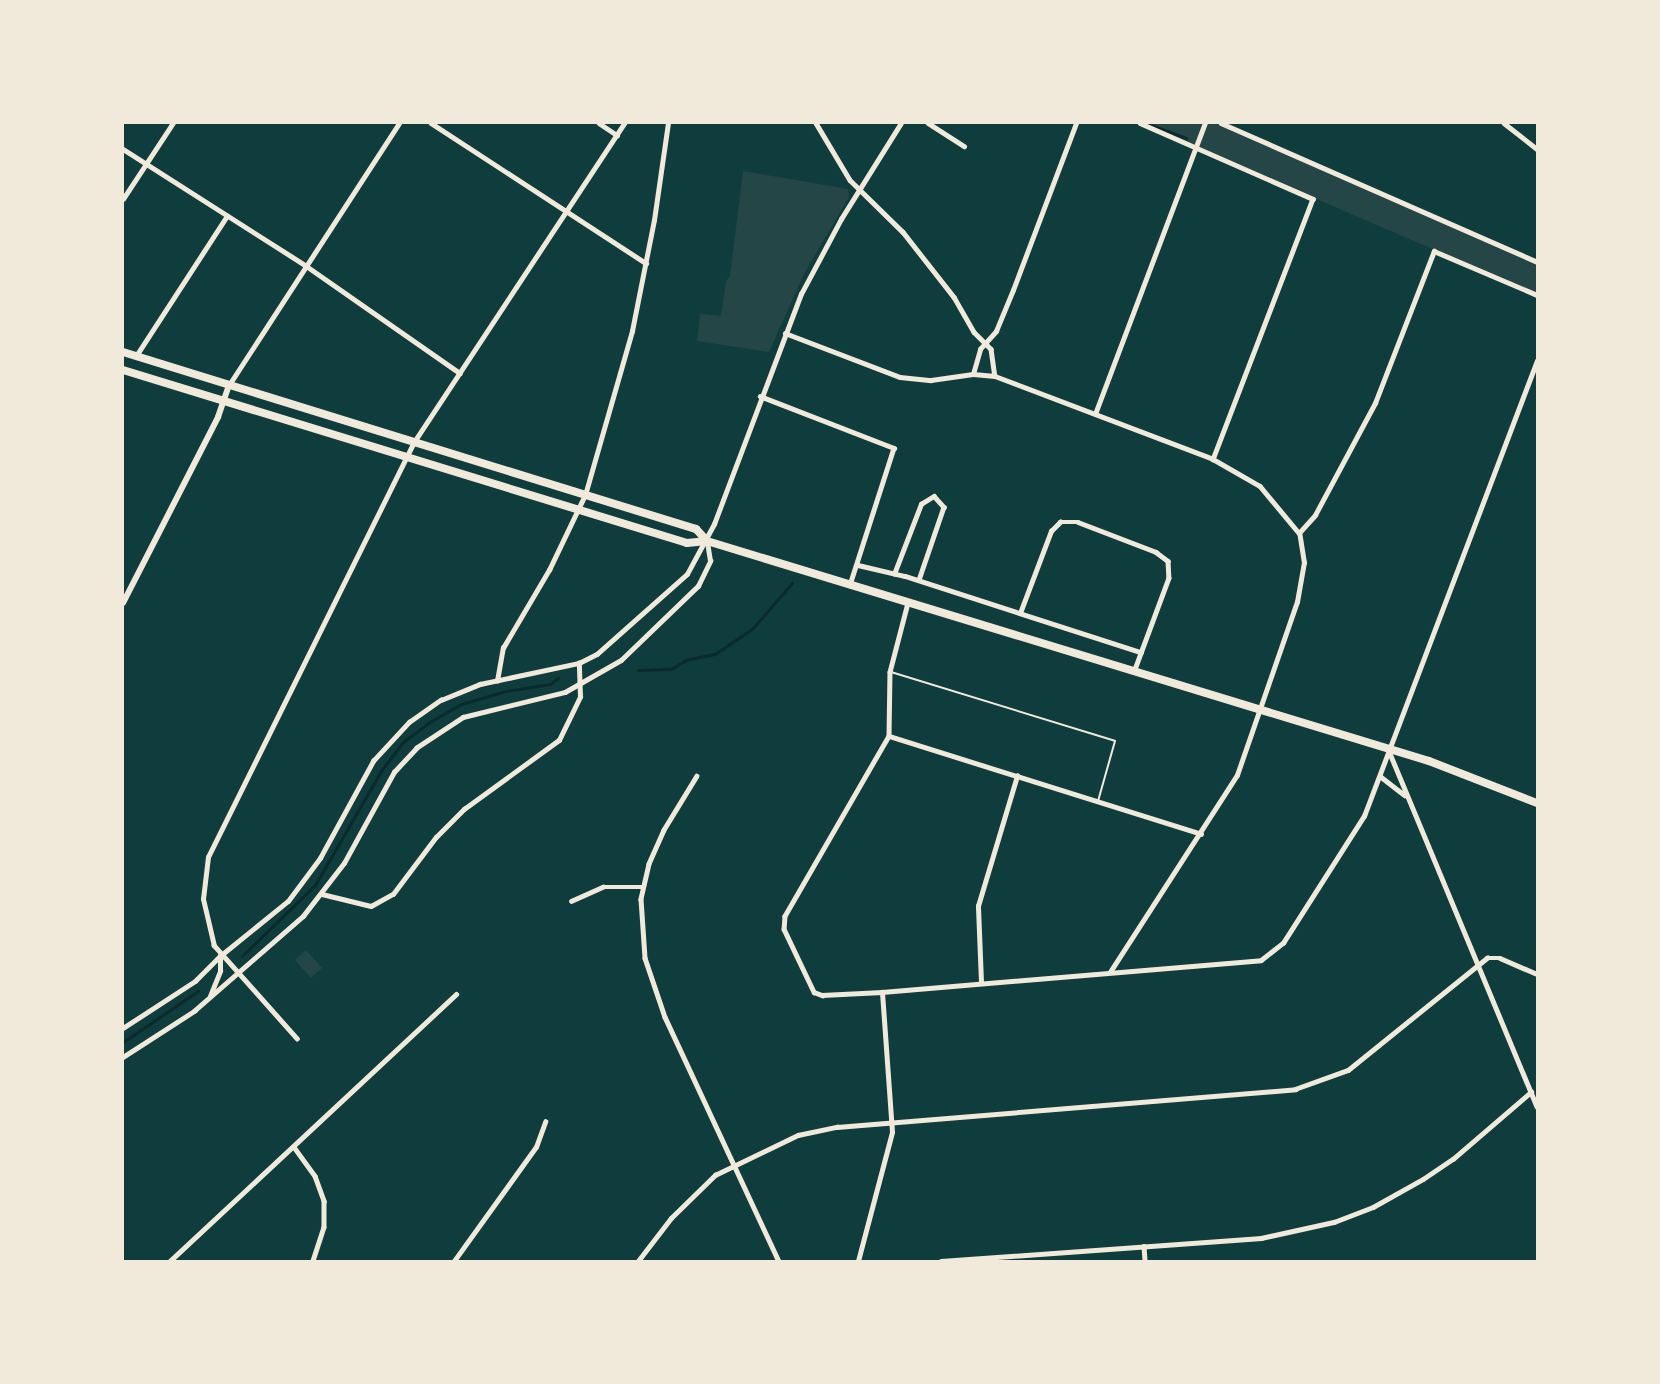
<!DOCTYPE html>
<style>
body{margin:0}
#map{position:relative;width:1660px;height:1384px;overflow:hidden;background:#0f3d3e;font-family:"DM Sans",sans-serif}
div>[style]{position:absolute}
.green>*{inset:0;background:#244646;transform-origin:0 0}
.stream>*{height:3px;margin:-1.5px;padding:0 1.5px;transform-origin:1.5px;border-radius:1.5px;background:#0a2a2b}
.service>*{height:2px;margin:-1px;padding:0 1px;transform-origin:1px;border-radius:1px;background:#f1e9da}
.minor>*{height:4.5px;margin:-2.25px;padding:0 2.25px;transform-origin:2.25px;border-radius:2.25px;background:#f1e9da}
.tertiary>*{height:6px;margin:-3px;padding:0 3px;transform-origin:3px;border-radius:3px;background:#f1e9da}
.primary>*{height:8px;margin:-4px;padding:0 4px;transform-origin:4px;border-radius:4px;background:#f1e9da}
span{translate:-50% -50%;white-space:nowrap;text-align:center;line-height:1.15;-webkit-text-stroke:4.5px #f1e9da;paint-order:stroke}
.frame{position:absolute;inset:0;border:124px solid #f1e9da;pointer-events:none}
</style>
<div id="map">
<div class="green">
<div style="clip-path:polygon(1140px 123px,1221px 123px,1537px 262px,1537px 294px)"></div>
<div style="clip-path:polygon(743px 171px,848px 189px,849px 197px,804px 274px,769px 352px,697px 341px,700px 314px,721px 316px,726px 281px,730px 276px)"></div>
<div style="left:306px;top:950px;width:24px;height:15px;rotate:48deg"></div>
</div>
<div class="stream">
<div style="left:1146px;top:123px;width:43px;rotate:20.6deg"></div>
<div style="left:638px;top:670px;width:33px;rotate:-2deg"></div>
<div style="left:671px;top:669px;width:17px;rotate:-31deg"></div>
<div style="left:686px;top:660px;width:30px;rotate:-12deg"></div>
<div style="left:715px;top:654px;width:45px;rotate:-34deg"></div>
<div style="left:752px;top:629px;width:61px;rotate:-49deg"></div>
<div style="left:242px;top:956px;width:102px;rotate:-44.2deg"></div>
<div style="left:315px;top:885px;width:132px;rotate:-59.9deg"></div>
<div style="left:381px;top:771px;width:36px;rotate:-53deg"></div>
<div style="left:403px;top:742px;width:31px;rotate:-37deg"></div>
<div style="left:428px;top:723px;width:38px;rotate:-30deg"></div>
<div style="left:461px;top:704px;width:47px;rotate:-16.1deg"></div>
<div style="left:506px;top:691px;width:45px;rotate:-9deg"></div>
<div style="left:550px;top:684px;width:10px;rotate:-37deg"></div>
<div style="left:123px;top:1042px;width:91px;rotate:-34.2deg"></div>
</div>
<div class="service">
<div style="left:891px;top:672px;width:234px;rotate:17.1deg"></div>
<div style="left:1115px;top:741px;width:62px;rotate:105.8deg"></div>
</div>
<div class="minor">
<div style="left:431px;top:123px;width:257px;rotate:33.1deg"></div>
<div style="left:599px;top:123px;width:22px;rotate:34deg"></div>
<div style="left:816px;top:123px;width:66px;rotate:59.2deg"></div>
<div style="left:850px;top:180px;width:74px;rotate:44.5deg"></div>
<div style="left:903px;top:232px;width:83px;rotate:51.9deg"></div>
<div style="left:954px;top:297px;width:40px;rotate:60.3deg"></div>
<div style="left:974px;top:332px;width:24px;rotate:45deg"></div>
<div style="left:991px;top:349px;width:27px;rotate:82deg"></div>
<div style="left:928px;top:123px;width:43px;rotate:32.6deg"></div>
<div style="left:1140px;top:123px;width:189px;rotate:23.7deg"></div>
<div style="left:1313px;top:199px;width:279px;rotate:111deg"></div>
<div style="left:1221px;top:123px;width:345px;rotate:23.7deg"></div>
<div style="left:1504px;top:123px;width:42px;rotate:38.2deg"></div>
<div style="left:123px;top:149px;width:216px;rotate:32.5deg"></div>
<div style="left:305px;top:265px;width:189px;rotate:34.9deg"></div>
<div style="left:123px;top:199px;width:91px;rotate:-56.7deg"></div>
<div style="left:785px;top:333px;width:123px;rotate:20.9deg"></div>
<div style="left:900px;top:377px;width:31px;rotate:6deg"></div>
<div style="left:931px;top:380px;width:42px;rotate:-8.1deg"></div>
<div style="left:973px;top:374px;width:22px;rotate:5deg"></div>
<div style="left:995px;top:376px;width:233px;rotate:20.8deg"></div>
<div style="left:1213px;top:459px;width:54px;rotate:29.9deg"></div>
<div style="left:1260px;top:486px;width:61px;rotate:50.3deg"></div>
<div style="left:136px;top:356px;width:167px;rotate:-57deg"></div>
<div style="left:973px;top:374px;width:26px;rotate:-74deg"></div>
<div style="left:980px;top:349px;width:24px;rotate:-48deg"></div>
<div style="left:996px;top:331px;width:44px;rotate:-67.5deg"></div>
<div style="left:1013px;top:290px;width:178px;rotate:-69.3deg"></div>
<div style="left:229px;top:385px;width:312px;rotate:-57deg"></div>
<div style="left:760px;top:396px;width:144px;rotate:21.2deg"></div>
<div style="left:894px;top:448px;width:144px;rotate:107.8deg"></div>
<div style="left:1095px;top:414px;width:311px;rotate:-69.3deg"></div>
<div style="left:858px;top:565px;width:48px;rotate:13.2deg"></div>
<div style="left:905px;top:576px;width:248px;rotate:17.9deg"></div>
<div style="left:894px;top:574px;width:75px;rotate:-68.9deg"></div>
<div style="left:921px;top:504px;width:15px;rotate:-32deg"></div>
<div style="left:934px;top:496px;width:15px;rotate:48deg"></div>
<div style="left:944px;top:507px;width:77px;rotate:108.9deg"></div>
<div style="left:908px;top:603px;width:71px;rotate:104.6deg"></div>
<div style="left:890px;top:672px;width:64px;rotate:90.9deg"></div>
<div style="left:889px;top:736px;width:208px;rotate:120deg"></div>
<div style="left:785px;top:916px;width:13px;rotate:94deg"></div>
<div style="left:784px;top:929px;width:70px;rotate:64.5deg"></div>
<div style="left:814px;top:992px;width:9px;rotate:21deg"></div>
<div style="left:822px;top:995px;width:60px;rotate:-2.9deg"></div>
<div style="left:882px;top:992px;width:380px;rotate:-4.8deg"></div>
<div style="left:1261px;top:960px;width:28px;rotate:-38deg"></div>
<div style="left:1283px;top:943px;width:151px;rotate:-57.5deg"></div>
<div style="left:1364px;top:816px;width:487px;rotate:-69.2deg"></div>
<div style="left:1020px;top:613px;width:88px;rotate:-69.3deg"></div>
<div style="left:1051px;top:531px;width:13px;rotate:-45deg"></div>
<div style="left:1060px;top:522px;width:18px"></div>
<div style="left:1078px;top:522px;width:84px;rotate:21deg"></div>
<div style="left:1156px;top:552px;width:15px;rotate:37deg"></div>
<div style="left:1168px;top:561px;width:17px;rotate:87deg"></div>
<div style="left:1169px;top:578px;width:100px;rotate:110.4deg"></div>
<div style="left:497px;top:681px;width:34px;rotate:-80deg"></div>
<div style="left:503px;top:648px;width:91px;rotate:-59.5deg"></div>
<div style="left:549px;top:570px;width:83px;rotate:-64.4deg"></div>
<div style="left:585px;top:495px;width:171px;rotate:-74deg"></div>
<div style="left:632px;top:331px;width:113px;rotate:-78.8deg"></div>
<div style="left:654px;top:220px;width:98px;rotate:-81.8deg"></div>
<div style="left:889px;top:736px;width:327px;rotate:17.4deg"></div>
<div style="left:1389px;top:751px;width:385px;rotate:67.4deg"></div>
<div style="left:697px;top:776px;width:63px;rotate:121.4deg"></div>
<div style="left:664px;top:830px;width:37px;rotate:114deg"></div>
<div style="left:649px;top:864px;width:36px;rotate:103deg"></div>
<div style="left:641px;top:899px;width:59px;rotate:86.1deg"></div>
<div style="left:645px;top:958px;width:62px;rotate:71.3deg"></div>
<div style="left:665px;top:1017px;width:269px;rotate:65deg"></div>
<div style="left:1380px;top:776px;width:31px;rotate:38deg"></div>
<div style="left:322px;top:894px;width:50px;rotate:13.8deg"></div>
<div style="left:371px;top:906px;width:25px;rotate:-29deg"></div>
<div style="left:393px;top:894px;width:71px;rotate:-53deg"></div>
<div style="left:436px;top:837px;width:40px;rotate:-45deg"></div>
<div style="left:464px;top:809px;width:117px;rotate:-36deg"></div>
<div style="left:559px;top:740px;width:48px;rotate:-64deg"></div>
<div style="left:580px;top:697px;width:34px;rotate:-92deg"></div>
<div style="left:571px;top:901px;width:35px;rotate:-24deg"></div>
<div style="left:603px;top:887px;width:39px"></div>
<div style="left:1110px;top:972px;width:234px;rotate:-57.2deg"></div>
<div style="left:1237px;top:775px;width:183px;rotate:-70.9deg"></div>
<div style="left:1297px;top:602px;width:40px;rotate:-80deg"></div>
<div style="left:1304px;top:563px;width:30px;rotate:-99deg"></div>
<div style="left:1299px;top:533px;width:24px;rotate:-48deg"></div>
<div style="left:1315px;top:515px;width:127px;rotate:-61.8deg"></div>
<div style="left:1375px;top:403px;width:163px;rotate:-68.8deg"></div>
<div style="left:1434px;top:251px;width:112px;rotate:23.1deg"></div>
<div style="left:981px;top:982px;width:76px;rotate:-92.3deg"></div>
<div style="left:978px;top:906px;width:136px;rotate:-73.3deg"></div>
<div style="left:210px;top:996px;width:27px;rotate:-68deg"></div>
<div style="left:220px;top:971px;width:15px;rotate:-90deg"></div>
<div style="left:123px;top:1028px;width:86px;rotate:-33.1deg"></div>
<div style="left:195px;top:981px;width:35px;rotate:-45deg"></div>
<div style="left:220px;top:956px;width:87px;rotate:-39deg"></div>
<div style="left:288px;top:901px;width:54px;rotate:-53.3deg"></div>
<div style="left:320px;top:858px;width:111px;rotate:-61.3deg"></div>
<div style="left:373px;top:761px;width:53px;rotate:-47.3deg"></div>
<div style="left:409px;top:722px;width:39px;rotate:-35deg"></div>
<div style="left:441px;top:700px;width:42px;rotate:-22.3deg"></div>
<div style="left:480px;top:684px;width:101px;rotate:-12deg"></div>
<div style="left:579px;top:663px;width:20px;rotate:-27deg"></div>
<div style="left:597px;top:654px;width:120px;rotate:-41.6deg"></div>
<div style="left:687px;top:574px;width:57px;rotate:-61.6deg"></div>
<div style="left:714px;top:524px;width:246px;rotate:-69.3deg"></div>
<div style="left:801px;top:294px;width:85px;rotate:-61.9deg"></div>
<div style="left:841px;top:219px;width:113px;rotate:-58deg"></div>
<div style="left:297px;top:1039px;width:125px;rotate:-131.7deg"></div>
<div style="left:214px;top:946px;width:48px;rotate:-103.2deg"></div>
<div style="left:203px;top:899px;width:42px;rotate:-83.2deg"></div>
<div style="left:208px;top:857px;width:463px;rotate:-63.6deg"></div>
<div style="left:414px;top:442px;width:382px;rotate:-56.6deg"></div>
<div style="left:123px;top:1057px;width:85px;rotate:-32.9deg"></div>
<div style="left:194px;top:1011px;width:145px;rotate:-41.1deg"></div>
<div style="left:303px;top:916px;width:67px;rotate:-52.3deg"></div>
<div style="left:344px;top:863px;width:104px;rotate:-61.2deg"></div>
<div style="left:394px;top:772px;width:33px;rotate:-47deg"></div>
<div style="left:416px;top:748px;width:56px;rotate:-33.4deg"></div>
<div style="left:463px;top:717px;width:105px;rotate:-13.8deg"></div>
<div style="left:565px;top:692px;width:64px;rotate:-29.7deg"></div>
<div style="left:621px;top:660px;width:107px;rotate:-43.9deg"></div>
<div style="left:698px;top:586px;width:28px;rotate:-64deg"></div>
<div style="left:710px;top:561px;width:20px;rotate:-99deg"></div>
<div style="left:294px;top:1147px;width:36px;rotate:54deg"></div>
<div style="left:315px;top:1176px;width:27px;rotate:70deg"></div>
<div style="left:324px;top:1201px;width:26px;rotate:90deg"></div>
<div style="left:324px;top:1227px;width:36px;rotate:108deg"></div>
<div style="left:1144px;top:1246px;width:15px;rotate:86deg"></div>
<div style="left:170px;top:1261px;width:391px;rotate:-43deg"></div>
<div style="left:454px;top:1261px;width:140px;rotate:-54.3deg"></div>
<div style="left:536px;top:1147px;width:27px;rotate:-70deg"></div>
<div style="left:638px;top:1261px;width:54px;rotate:-52.5deg"></div>
<div style="left:671px;top:1218px;width:62px;rotate:-44.3deg"></div>
<div style="left:715px;top:1175px;width:92px;rotate:-25.7deg"></div>
<div style="left:798px;top:1135px;width:40px;rotate:-12deg"></div>
<div style="left:837px;top:1127px;width:460px;rotate:-4.7deg"></div>
<div style="left:1295px;top:1089px;width:56px;rotate:-19.7deg"></div>
<div style="left:1348px;top:1070px;width:179px;rotate:-38.9deg"></div>
<div style="left:1487px;top:958px;width:13px"></div>
<div style="left:1500px;top:958px;width:40px;rotate:23.4deg"></div>
<div style="left:858px;top:1261px;width:133px;rotate:-75.2deg"></div>
<div style="left:892px;top:1132px;width:140px;rotate:-94.1deg"></div>
<div style="left:941px;top:1261px;width:321px;rotate:-4.1deg"></div>
<div style="left:1261px;top:1238px;width:75px;rotate:-12.4deg"></div>
<div style="left:1334px;top:1222px;width:42px;rotate:-21deg"></div>
<div style="left:1373px;top:1207px;width:57px;rotate:-29.2deg"></div>
<div style="left:1423px;top:1179px;width:36px;rotate:-34deg"></div>
<div style="left:1453px;top:1159px;width:103px;rotate:-40.7deg"></div>
</div>
<div class="tertiary">
<div style="left:123px;top:603px;width:209px;rotate:-62.9deg"></div>
<div style="left:218px;top:417px;width:34px;rotate:-71deg"></div>
</div>
<div class="primary">
<div style="left:123px;top:352px;width:600px;rotate:17.17deg"></div>
<div style="left:696px;top:529px;width:16px;rotate:47deg"></div>
<div style="left:123px;top:370px;width:590px;rotate:17.05deg"></div>
<div style="left:687px;top:543px;width:20px;rotate:-6deg"></div>
<div style="left:707px;top:541px;width:755px;rotate:16.95deg"></div>
<div style="left:1429px;top:761px;width:116px;rotate:21.3deg"></div>
</div>
<div class="frame"></div>
</div>
